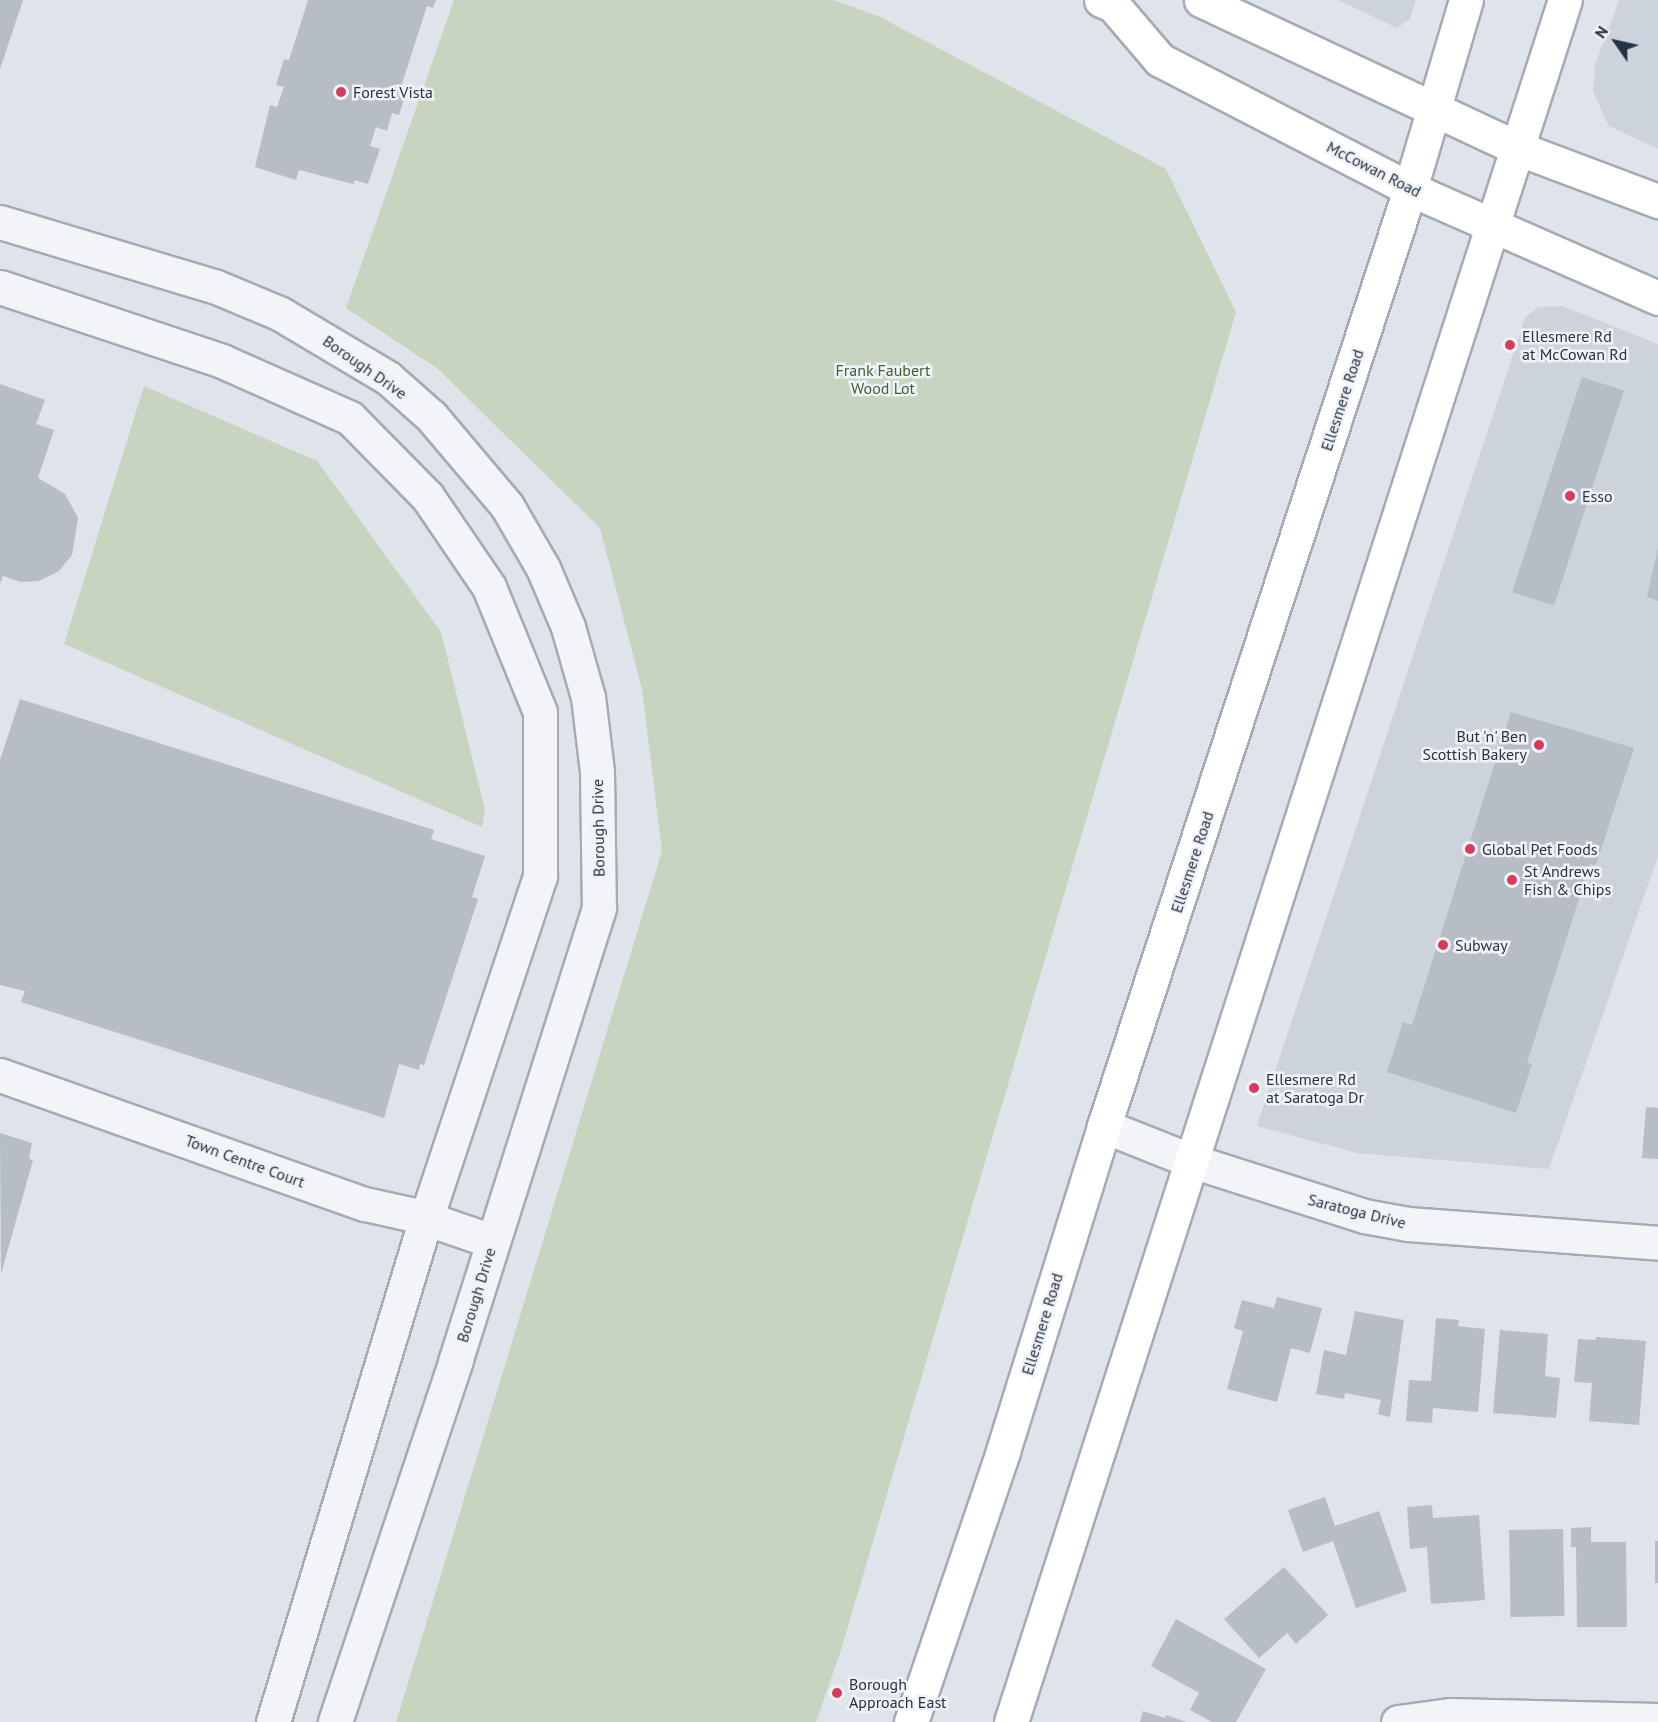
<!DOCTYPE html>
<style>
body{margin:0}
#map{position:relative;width:1658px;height:1722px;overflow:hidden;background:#dfe4ea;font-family:"PT Sans",sans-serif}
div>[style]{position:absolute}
.built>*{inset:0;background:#cdd3dc}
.green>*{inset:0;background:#c6d4c0}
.building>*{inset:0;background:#b6bdc7;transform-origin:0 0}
.roads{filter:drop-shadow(2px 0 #a4abb4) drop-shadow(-2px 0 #a4abb4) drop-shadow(0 2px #a4abb4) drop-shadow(0 -2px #a4abb4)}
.minor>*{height:33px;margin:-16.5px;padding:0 16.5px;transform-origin:16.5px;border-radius:16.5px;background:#f2f4f8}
.tertiary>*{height:33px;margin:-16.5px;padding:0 16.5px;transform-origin:16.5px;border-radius:16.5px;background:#f2f4f8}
.secondary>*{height:33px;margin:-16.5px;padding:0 16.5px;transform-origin:16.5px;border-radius:16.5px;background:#fff}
.dots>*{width:16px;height:16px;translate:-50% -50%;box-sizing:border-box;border:3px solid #eff3f7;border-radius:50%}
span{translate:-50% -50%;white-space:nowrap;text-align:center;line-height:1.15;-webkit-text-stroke:5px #eff3f7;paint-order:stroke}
.poi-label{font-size:16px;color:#273242}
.left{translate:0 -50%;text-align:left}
.right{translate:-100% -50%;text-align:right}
.street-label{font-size:16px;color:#273242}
.park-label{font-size:16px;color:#3e5f33}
.north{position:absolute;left:1586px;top:12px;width:60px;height:60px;-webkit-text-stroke:4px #eff3f7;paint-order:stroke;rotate:304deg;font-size:16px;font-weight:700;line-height:24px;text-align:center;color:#273242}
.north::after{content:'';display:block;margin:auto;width:21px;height:27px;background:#273242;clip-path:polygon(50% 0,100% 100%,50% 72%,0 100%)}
</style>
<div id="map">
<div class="built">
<div style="clip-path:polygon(1338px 0,1416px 0,1410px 19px,1397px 28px)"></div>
<div style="clip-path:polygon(1619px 0,1658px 0,1658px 149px,1609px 126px,1593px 91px,1595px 65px)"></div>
<div style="clip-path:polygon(1562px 306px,1658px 344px,1658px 856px,1549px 1169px,1357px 1153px,1257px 1126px,1525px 318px,1538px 307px)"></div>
</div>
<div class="green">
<div style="clip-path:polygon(454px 0,834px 0,880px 17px,1166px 169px,1236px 312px,841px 1650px,816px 1722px,396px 1722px,662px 851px,642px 689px,600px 528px,438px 369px,346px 308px)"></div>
<div style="clip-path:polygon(144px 386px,317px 461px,441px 632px,485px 810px,482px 827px,64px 644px)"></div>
</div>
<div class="building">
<div style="clip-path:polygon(0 0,23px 0,0 69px)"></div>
<div style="clip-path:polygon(308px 0,436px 0,433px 8px,427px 6px,398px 96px,404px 99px,399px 115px,392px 113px,387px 131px,376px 127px,370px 146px,380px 149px,368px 184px,355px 180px,353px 184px,299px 170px,296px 180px,255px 167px,270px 105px,277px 107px,284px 87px,276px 85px,284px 59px,289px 60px)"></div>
<div style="left:1582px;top:377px;width:44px;height:226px;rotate:18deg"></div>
<div style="clip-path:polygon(0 384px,45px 400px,36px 424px,54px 430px,38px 478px,65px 494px,78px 518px,72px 555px,59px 571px,39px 581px,21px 582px,3px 576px,0 584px)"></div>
<div style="clip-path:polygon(1658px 548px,1658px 601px,1647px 597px)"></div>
<div style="clip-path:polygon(20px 699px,434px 830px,431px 839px,485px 856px,472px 897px,478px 899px,424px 1065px,420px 1064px,419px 1070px,399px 1064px,384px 1118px,21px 1002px,25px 991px,0 985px,0 760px)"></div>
<div style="clip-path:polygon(1511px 712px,1634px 748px,1596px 865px,1590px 864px,1527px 1063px,1532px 1064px,1516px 1113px,1387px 1072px,1403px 1022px,1412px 1025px)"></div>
<div style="clip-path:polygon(1646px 1107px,1658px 1108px,1658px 1159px,1642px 1158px)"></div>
<div style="clip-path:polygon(0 1133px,32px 1143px,29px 1159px,33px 1160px,1px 1274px)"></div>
<div style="clip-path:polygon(1277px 1297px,1322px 1308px,1310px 1353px,1291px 1348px,1277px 1402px,1227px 1389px,1243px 1331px,1234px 1328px,1242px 1300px,1274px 1308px)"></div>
<div style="clip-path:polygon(1355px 1311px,1404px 1320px,1390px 1417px,1378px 1414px,1381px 1400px,1345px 1393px,1344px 1399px,1316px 1394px,1324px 1350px,1346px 1355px)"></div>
<div style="clip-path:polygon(1436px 1318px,1459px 1320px,1458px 1326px,1485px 1329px,1478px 1412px,1433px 1408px,1432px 1423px,1406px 1421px,1409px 1380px,1431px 1381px)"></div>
<div style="clip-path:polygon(1500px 1330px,1548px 1334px,1545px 1376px,1560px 1378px,1556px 1418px,1493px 1413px)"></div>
<div style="clip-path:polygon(1596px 1337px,1646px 1341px,1639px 1425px,1589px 1421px,1592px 1383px,1574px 1382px,1578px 1339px,1596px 1340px)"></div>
<div style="clip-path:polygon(1325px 1497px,1335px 1526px,1379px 1511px,1407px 1591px,1356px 1608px,1333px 1541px,1303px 1552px,1288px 1510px)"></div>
<div style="clip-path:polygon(1432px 1505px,1433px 1518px,1479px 1515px,1485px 1600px,1431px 1604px,1427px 1547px,1410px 1549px,1407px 1507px)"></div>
<div style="clip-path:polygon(1591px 1527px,1591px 1542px,1626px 1542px,1627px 1627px,1577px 1627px,1576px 1547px,1571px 1547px,1571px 1528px)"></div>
<div style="left:1563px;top:1529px;width:87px;height:54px;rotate:89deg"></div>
<div style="left:1658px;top:1541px;width:42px;height:3px;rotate:90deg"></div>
<div style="clip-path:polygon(1284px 1567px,1328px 1615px,1296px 1644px,1287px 1633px,1259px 1658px,1224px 1619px)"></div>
<div style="clip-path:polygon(1176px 1619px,1266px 1669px,1236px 1722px,1212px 1722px,1190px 1710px,1199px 1693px,1151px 1666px)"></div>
<div style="clip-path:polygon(1143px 1711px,1165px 1718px,1166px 1715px,1186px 1722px,1140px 1722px)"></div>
</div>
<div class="roads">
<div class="minor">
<div style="left:0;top:1075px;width:387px;rotate:19.5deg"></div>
<div style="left:365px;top:1204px;width:55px;rotate:12.5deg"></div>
<div style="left:419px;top:1216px;width:77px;rotate:18.9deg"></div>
<div style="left:1104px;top:1126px;width:95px;rotate:21.7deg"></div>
<div style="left:1192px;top:1161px;width:181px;rotate:17.7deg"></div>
<div style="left:1364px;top:1216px;width:45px;rotate:10.3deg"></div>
<div style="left:1408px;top:1224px;width:251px;rotate:4.3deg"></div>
<div style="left:1398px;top:1722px;width:52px;rotate:-7.7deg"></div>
<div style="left:1450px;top:1715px;width:208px;rotate:1.4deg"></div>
</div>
<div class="tertiary">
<div style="left:0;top:222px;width:223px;rotate:16.7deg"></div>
<div style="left:214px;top:286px;width:70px;rotate:22.6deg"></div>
<div style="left:279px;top:313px;width:127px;rotate:30.8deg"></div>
<div style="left:388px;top:378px;width:57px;rotate:41.5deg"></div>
<div style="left:431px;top:416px;width:118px;rotate:49.8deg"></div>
<div style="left:507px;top:506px;width:72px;rotate:59.9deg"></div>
<div style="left:543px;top:568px;width:64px;rotate:67deg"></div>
<div style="left:568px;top:627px;width:73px;rotate:74.1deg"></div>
<div style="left:588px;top:697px;width:75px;rotate:83.1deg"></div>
<div style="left:597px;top:771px;width:137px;rotate:89.2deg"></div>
<div style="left:599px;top:908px;width:474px;rotate:107.6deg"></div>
<div style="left:456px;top:1360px;width:382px;rotate:108.5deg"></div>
<div style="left:0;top:287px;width:234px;rotate:18.4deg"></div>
<div style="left:222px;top:361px;width:140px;rotate:24deg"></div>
<div style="left:350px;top:418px;width:110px;rotate:45.4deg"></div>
<div style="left:427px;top:496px;width:110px;rotate:55.7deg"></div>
<div style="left:489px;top:587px;width:135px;rotate:67.8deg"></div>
<div style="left:540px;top:712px;width:164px;rotate:90deg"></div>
<div style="left:540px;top:876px;width:360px;rotate:108.4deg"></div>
<div style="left:426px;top:1218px;width:527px;rotate:106.89deg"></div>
</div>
<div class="secondary">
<div style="left:1101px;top:0;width:13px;rotate:23deg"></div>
<div style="left:1113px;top:5px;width:72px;rotate:49.5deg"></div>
<div style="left:1160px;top:60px;width:281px;rotate:27.3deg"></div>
<div style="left:1410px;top:189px;width:271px;rotate:23.7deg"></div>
<div style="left:1201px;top:0;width:349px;rotate:25.1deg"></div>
<div style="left:1517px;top:148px;width:151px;rotate:20.6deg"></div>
<div style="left:911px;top:1722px;width:286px;rotate:-71.2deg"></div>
<div style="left:1003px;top:1451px;width:340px;rotate:-72.7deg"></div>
<div style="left:1104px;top:1126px;width:986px;rotate:-71.91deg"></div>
<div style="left:1410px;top:189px;width:197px;rotate:-73.5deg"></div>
<div style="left:1011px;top:1722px;width:1809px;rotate:-72.17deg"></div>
</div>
</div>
<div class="dots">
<div style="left:341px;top:92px;background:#d83b5b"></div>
<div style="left:1510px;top:345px;background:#d83b5b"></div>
<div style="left:1570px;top:496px;background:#d83b5b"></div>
<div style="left:1539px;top:745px;background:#d83b5b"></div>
<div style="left:1470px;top:849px;background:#d83b5b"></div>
<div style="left:1512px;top:880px;background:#d83b5b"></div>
<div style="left:1443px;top:945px;background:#d83b5b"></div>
<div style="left:1254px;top:1088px;background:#d83b5b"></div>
<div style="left:837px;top:1693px;background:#d83b5b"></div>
</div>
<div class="poi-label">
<span class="left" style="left:353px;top:92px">Forest Vista</span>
<span class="left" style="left:1522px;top:345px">Ellesmere Rd<br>at McCowan Rd</span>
<span class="left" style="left:1582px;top:496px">Esso</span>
<span class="right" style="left:1527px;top:745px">But 'n' Ben<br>Scottish Bakery</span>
<span class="left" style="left:1482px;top:849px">Global Pet Foods</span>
<span class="left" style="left:1524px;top:880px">St Andrews<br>Fish &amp; Chips</span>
<span class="left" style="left:1455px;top:945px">Subway</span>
<span class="left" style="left:1266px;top:1088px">Ellesmere Rd<br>at Saratoga Dr</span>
<span class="left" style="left:849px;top:1693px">Borough<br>Approach East</span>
</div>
<div class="street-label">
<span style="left:1374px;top:169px;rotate:27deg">McCowan Road</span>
<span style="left:365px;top:367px;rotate:35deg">Borough Drive</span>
<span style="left:1342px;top:400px;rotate:-72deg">Ellesmere Road</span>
<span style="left:598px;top:828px;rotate:-91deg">Borough Drive</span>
<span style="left:1192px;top:862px;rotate:-72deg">Ellesmere Road</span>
<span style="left:245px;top:1161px;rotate:20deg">Town Centre Court</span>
<span style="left:1357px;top:1211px;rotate:14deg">Saratoga Drive</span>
<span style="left:476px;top:1295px;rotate:-73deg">Borough Drive</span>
<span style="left:1042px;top:1324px;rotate:-73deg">Ellesmere Road</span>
</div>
<div class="park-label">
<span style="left:883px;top:379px">Frank Faubert<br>Wood Lot</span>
</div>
<div class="north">N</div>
</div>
